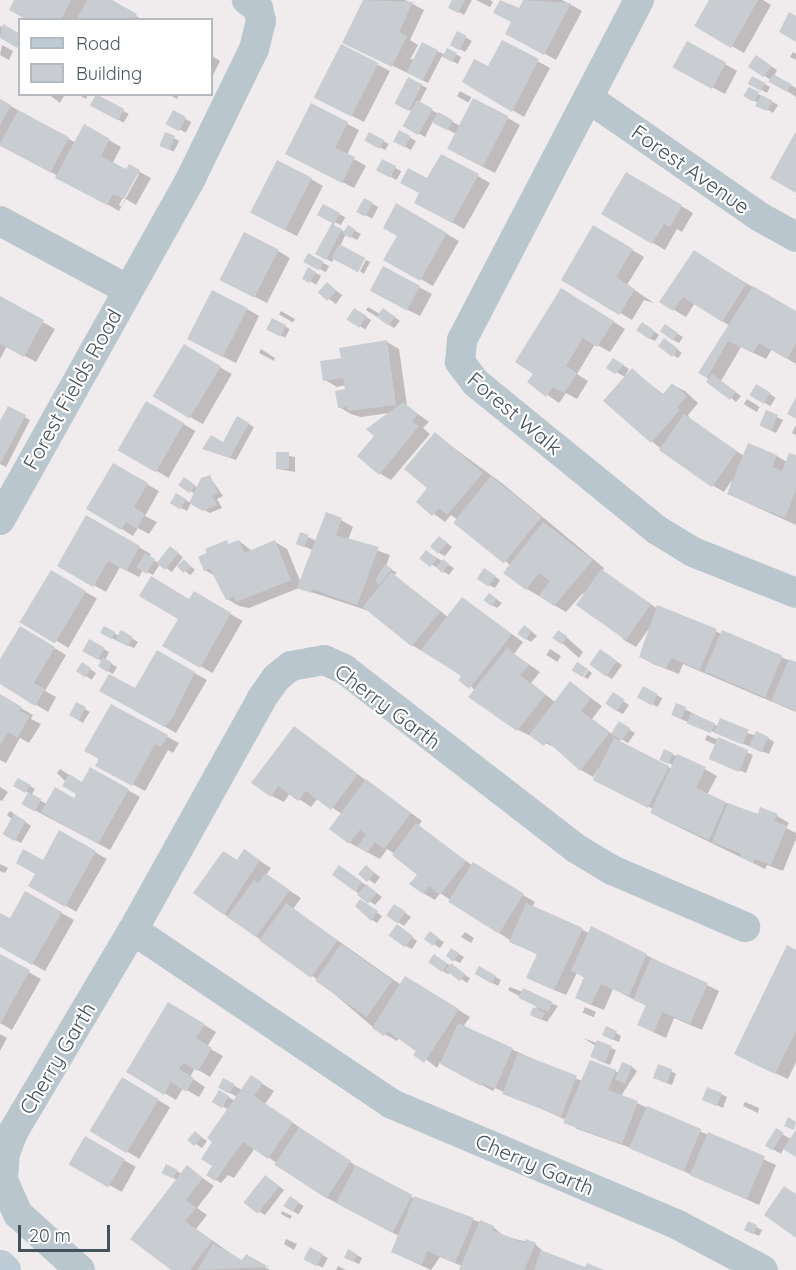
<!DOCTYPE html>
<style>
body{margin:0}
#map{position:relative;width:796px;height:1270px;overflow:hidden;background:#f0eced;font-family:Quicksand,sans-serif}
div>[style]{position:absolute}
.shadow>*{inset:0;background:#0003;transform-origin:0 0}
.building>*{inset:0;background:#c9cdd2;transform-origin:0 0}
.street>*{height:30px;margin:-15px;padding:0 15px;transform-origin:15px;border-radius:15px;background:#bac6cd}
.secondary>*{height:33px;margin:-16.5px;padding:0 16.5px;transform-origin:16.5px;border-radius:16.5px;background:#bccbd5}
span{translate:-50% -50%;white-space:nowrap;text-align:center;line-height:1.15;-webkit-text-stroke:4.5px #fff;paint-order:stroke}
.street-label{font-size:21px;color:#44535b}
.legend{position:absolute;left:18px;top:18px;width:195px;height:78px;box-sizing:border-box;background:#fff;border:2px solid #b4babd;margin:0;padding:8px 10px;list-style:none;font-size:18px;color:#44535b}
.legend li{display:flex;align-items:center;gap:12px;height:30px}
.legend b{width:30px;border:2px solid #b4babd}
.scale{position:absolute;left:18px;top:1225px;width:92px;height:27px;box-sizing:border-box;border:3px solid #44535b;border-top:0;padding-left:8px;font-size:18px;line-height:21px;white-space:nowrap;color:#44535b;-webkit-text-stroke:4px #fff;paint-order:stroke}
</style>
<div id="map">
<div class="shadow">
<div style="clip-path:polygon(16px 0,109px 0,143px 20px,30px 20px)"></div>
<div style="clip-path:polygon(365px 0,405px 0,424px 10px,410px 40px,418px 45px,410px 60px,437px 51px,445px 55px,448px 50px,461px 57px,458px 64px,442px 56px,428px 83px,344px 42px)"></div>
<div style="clip-path:polygon(454px 0,472px 0,464px 15px,450px 7px)"></div>
<div style="clip-path:polygon(476px 0,490px 0,493px 2px,490px 7px)"></div>
<div style="clip-path:polygon(525px 0,562px 0,582px 11px,556px 60px,507px 33px,513px 22px,495px 13px,502px 1px,519px 10px)"></div>
<div style="clip-path:polygon(711px 0,763px 0,771px 5px,744px 53px,696px 26px)"></div>
<div style="clip-path:polygon(0 26px,20px 35px,20px 47px,0 36px)"></div>
<div style="clip-path:polygon(457px 33px,472px 41px,465px 52px,452px 44px)"></div>
<div style="clip-path:polygon(503px 42px,550px 68px,524px 117px,464px 81px,489px 68px)"></div>
<div style="clip-path:polygon(2px 45px,13px 51px,9px 60px,0 55px)"></div>
<div style="clip-path:polygon(793px 52px,796px 54px,796px 60px,790px 57px)"></div>
<div style="clip-path:polygon(212px 56px,220px 61px,212px 77px)"></div>
<div style="clip-path:polygon(757px 57px,777px 70px,774px 76px,796px 88px,796px 97px,751px 67px)"></div>
<div style="clip-path:polygon(725px 64px,737px 71px,725px 94px,687px 74px)"></div>
<div style="clip-path:polygon(378px 65px,390px 71px,364px 122px,327px 103px)"></div>
<div style="clip-path:polygon(753px 78px,770px 87px,767px 93px,750px 83px)"></div>
<div style="clip-path:polygon(409px 79px,427px 88px,419px 103px,460px 126px,508px 118px,520px 125px,495px 173px,460px 155px,456px 134px,433px 121px,425px 137px,406px 126px,413px 112px,396px 103px)"></div>
<div style="clip-path:polygon(749px 89px,778px 105px,773px 113px,746px 95px)"></div>
<div style="left:460px;top:91px;width:13px;height:6px;rotate:29deg"></div>
<div style="clip-path:polygon(48px 94px,65px 94px,60px 103px)"></div>
<div style="clip-path:polygon(77px 94px,88px 94px,86px 99px)"></div>
<div style="clip-path:polygon(168px 94px,179px 94px,177px 99px)"></div>
<div style="left:97px;top:95px;width:37px;height:10px;rotate:31deg"></div>
<div style="clip-path:polygon(evenodd,0 100px,76px 143px,85px 126px,121px 147px,112px 164px,127px 171px,129px 166px,151px 178px,136px 205px,126px 199px,119px 211px,0 143px,0 100px,136px 174px,139px 174px,121px 207px,119px 205px,136px 174px)"></div>
<div style="clip-path:polygon(312px 105px,359px 130px,347px 155px,366px 166px,354px 188px,299px 160px)"></div>
<div style="left:173px;top:112px;width:21px;height:12px;rotate:29deg"></div>
<div style="clip-path:polygon(400px 132px,416px 141px,411px 150px,400px 144px)"></div>
<div style="left:166px;top:134px;width:15px;height:12px;rotate:28deg"></div>
<div style="left:370px;top:134px;width:21px;height:7px;rotate:28deg"></div>
<div style="left:383px;top:161px;width:21px;height:10px;rotate:29deg"></div>
<div style="clip-path:polygon(627px 174px,693px 213px,682px 232px,677px 229px,665px 250px,603px 213px)"></div>
<div style="clip-path:polygon(478px 176px,490px 183px,464px 229px,416px 202px,428px 181px)"></div>
<div style="clip-path:polygon(311px 179px,323px 186px,297px 236px,263px 219px)"></div>
<div style="left:365px;top:200px;width:15px;height:13px;rotate:28deg"></div>
<div style="clip-path:polygon(397px 205px,459px 241px,433px 286px,385px 259px,399px 235px)"></div>
<div style="left:324px;top:206px;width:24px;height:9px;rotate:28deg"></div>
<div style="clip-path:polygon(332px 225px,345px 232px,348px 227px,361px 234px,357px 240px,346px 234px,332px 262px,317px 254px)"></div>
<div style="clip-path:polygon(594px 227px,644px 257px,627px 285px,654px 303px,644px 300px,632px 320px,563px 279px)"></div>
<div style="clip-path:polygon(278px 251px,290px 258px,267px 303px,234px 286px)"></div>
<div style="left:309px;top:255px;width:23px;height:7px;rotate:29deg"></div>
<div style="clip-path:polygon(706px 259px,796px 313px,796px 364px,772px 349px,766px 359px,741px 347px,721px 381px,741px 396px,736px 402px,700px 372px,730px 326px,695px 303px,686px 317px,661px 302px)"></div>
<div style="clip-path:polygon(366px 260px,370px 262px,364px 274px,360px 271px)"></div>
<div style="clip-path:polygon(384px 268px,432px 294px,420px 316px,384px 298px)"></div>
<div style="left:309px;top:269px;width:14px;height:10px;rotate:30deg"></div>
<div style="left:327px;top:284px;width:19px;height:11px;rotate:36deg"></div>
<div style="clip-path:polygon(574px 297px,625px 329px,610px 352px,595px 344px,577px 374px,588px 381px,577px 399px,566px 393px,559px 403px,529px 382px)"></div>
<div style="clip-path:polygon(0 298px,55px 329px,36px 362px,7px 346px,0 359px)"></div>
<div style="clip-path:polygon(368px 307px,380px 314px,389px 313px,400px 321px,394px 328px,366px 310px)"></div>
<div style="clip-path:polygon(247px 309px,259px 316px,236px 363px,202px 346px)"></div>
<div style="left:355px;top:310px;width:19px;height:11px;rotate:32deg"></div>
<div style="left:281px;top:311px;width:16px;height:4px;rotate:30deg"></div>
<div style="left:273px;top:320px;width:19px;height:10px;rotate:28deg"></div>
<div style="clip-path:polygon(648px 327px,659px 335px,655px 341px,649px 338px)"></div>
<div style="clip-path:polygon(671px 330px,683px 337px,679px 343px,673px 340px)"></div>
<div style="clip-path:polygon(387px 342px,399px 349px,407px 406px,429px 422px,423px 428px,430px 434px,391px 480px,379px 473px,376px 436px,389px 413px,361px 417px,351px 414px,339px 407px,346px 385px,337px 387px,325px 380px,343px 359px)"></div>
<div style="clip-path:polygon(670px 344px,682px 353px,678px 358px,673px 355px)"></div>
<div style="left:185px;top:347px;width:54px;height:58px;rotate:30deg"></div>
<div style="clip-path:polygon(261px 349px,275px 358px,274px 361px,259px 353px)"></div>
<div style="left:613px;top:359px;width:19px;height:9px;rotate:32deg"></div>
<div style="clip-path:polygon(632px 370px,664px 395px,673px 385px,685px 391px,698px 403px,688px 415px,690px 419px,744px 456px,777px 456px,787px 462px,796px 457px,796px 525px,728px 494px,732px 480px,724px 492px,712px 485px,661px 449px,605px 401px)"></div>
<div style="left:757px;top:386px;width:22px;height:10px;rotate:32deg"></div>
<div style="left:747px;top:399px;width:15px;height:6px;rotate:32deg"></div>
<div style="left:147px;top:403px;width:56px;height:54px;rotate:30deg"></div>
<div style="clip-path:polygon(9px 408px,30px 420px,6px 467px,0 464px,0 424px)"></div>
<div style="clip-path:polygon(777px 417px,783px 420px,776px 433px,765px 428px)"></div>
<div style="clip-path:polygon(238px 418px,254px 427px,236px 460px,204px 449px,224px 444px)"></div>
<div style="clip-path:polygon(796px 425px,796px 435px,792px 433px)"></div>
<div style="clip-path:polygon(435px 434px,503px 484px,604px 568px,602px 571px,658px 609px,796px 663px,796px 712px,683px 664px,679px 674px,653px 664px,641px 657px,650px 627px,636px 647px,624px 640px,583px 593px,566px 612px,527px 589px,511px 566px,457px 519px,451px 515px,445px 522px,418px 502px,429px 488px)"></div>
<div style="clip-path:polygon(278px 454px,295px 457px,295px 472px,278px 469px)"></div>
<div style="clip-path:polygon(113px 465px,159px 491px,145px 516px,157px 522px,149px 534px,138px 528px,133px 536px,88px 508px)"></div>
<div style="clip-path:polygon(209px 476px,223px 496px,217px 499px,222px 508px,210px 513px,191px 503px,187px 511px,172px 503px,177px 495px,191px 503px,195px 494px,181px 485px,184px 479px,198px 488px)"></div>
<div style="clip-path:polygon(86px 517px,151px 554px,149px 558px,159px 563px,176px 552px,183px 557px,172px 572px,160px 564px,153px 575px,143px 570px,139px 577px,120px 567px,106px 592px,59px 565px)"></div>
<div style="clip-path:polygon(341px 520px,353px 527px,348px 540px,390px 555px,386px 566px,397px 573px,394px 575px,448px 617px,463px 599px,523px 642px,514px 654px,540px 672px,531px 683px,555px 702px,570px 683px,602px 706px,592px 719px,612px 734px,619px 723px,635px 733px,628px 743px,621px 739px,619px 742px,672px 769px,673px 765px,661px 759px,665px 751px,705px 769px,717px 776px,707px 795px,758px 816px,777px 816px,789px 823px,786px 828px,796px 833px,796px 839px,783px 871px,767px 865px,765px 869px,664px 820px,652px 813px,653px 809px,608px 786px,599px 768px,593px 777px,581px 770px,558px 749px,518px 730px,471px 697px,475px 691px,463px 676px,412px 645px,369px 611px,299px 588px,249px 608px,239px 606px,227px 599px,215px 576px,205px 570px,239px 541px,252px 551px,275px 542px,287px 549px,301px 583px,313px 550px,303px 546px,308px 537px,316px 541px)"></div>
<div style="clip-path:polygon(445px 541px,452px 547px,445px 556px,439px 553px)"></div>
<div style="clip-path:polygon(432px 555px,454px 568px,449px 575px,421px 558px)"></div>
<div style="left:184px;top:561px;width:14px;height:7px;rotate:39deg"></div>
<div style="left:51px;top:572px;width:53px;height:57px;rotate:30deg"></div>
<div style="clip-path:polygon(490px 573px,500px 580px,495px 588px,489px 585px)"></div>
<div style="left:194px;top:593px;width:56px;height:60px;rotate:30deg"></div>
<div style="clip-path:polygon(495px 598px,502px 603px,497px 608px,492px 605px)"></div>
<div style="clip-path:polygon(21px 628px,66px 655px,45px 691px,56px 697px,48px 712px,0 683px,0 662px)"></div>
<div style="clip-path:polygon(105px 628px,119px 636px,121px 632px,138px 642px,134px 648px,117px 641px,102px 632px)"></div>
<div style="clip-path:polygon(530px 630px,537px 636px,531px 642px,526px 639px)"></div>
<div style="clip-path:polygon(564px 635px,583px 652px,579px 658px,562px 643px)"></div>
<div style="clip-path:polygon(89px 641px,109px 652px,105px 660px,117px 667px,113px 674px,100px 666px,102px 661px,84px 651px)"></div>
<div style="left:550px;top:649px;width:13px;height:7px;rotate:32deg"></div>
<div style="clip-path:polygon(157px 652px,207px 680px,176px 733px,101px 690px,135px 690px)"></div>
<div style="clip-path:polygon(606px 654px,622px 665px,612px 679px,592px 666px)"></div>
<div style="left:83px;top:664px;width:16px;height:8px;rotate:35deg"></div>
<div style="clip-path:polygon(588px 670px,592px 673px,588px 679px,584px 677px)"></div>
<div style="left:644px;top:688px;width:21px;height:10px;rotate:29deg"></div>
<div style="clip-path:polygon(613px 694px,629px 705px,623px 714px,617px 711px)"></div>
<div style="clip-path:polygon(0 696px,33px 715px,31px 719px,41px 724px,29px 743px,20px 738px,6px 763px,0 760px)"></div>
<div style="left:77px;top:704px;width:15px;height:13px;rotate:32deg"></div>
<div style="clip-path:polygon(677px 705px,719px 727px,768px 738px,774px 742px,769px 754px,678px 718px)"></div>
<div style="clip-path:polygon(111px 706px,179px 743px,173px 753px,168px 750px,145px 791px,97px 765px)"></div>
<div style="clip-path:polygon(294px 728px,422px 821px,418px 826px,473px 866px,535px 902px,532px 907px,589px 933px,591px 928px,719px 991px,702px 1030px,674px 1018px,666px 1038px,651px 1031px,639px 1025px,647px 1006px,613px 989px,604px 1010px,589px 1004px,585px 978px,577px 973px,566px 995px,540px 984px,538px 955px,511px 941px,440px 893px,435px 900px,423px 893px,419px 874px,395px 854px,387px 849px,380px 859px,350px 843px,331px 829px,342px 814px,318px 798px,311px 807px,290px 793px,284px 802px,272px 796px)"></div>
<div style="clip-path:polygon(707px 735px,753px 755px,746px 773px,716px 761px,716px 745px,705px 740px)"></div>
<div style="clip-path:polygon(60px 769px,83px 784px,91px 769px,140px 797px,110px 850px,23px 804px,29px 793px,15px 785px,19px 780px,35px 789px,31px 796px,47px 804px,74px 800px,78px 794px,57px 773px)"></div>
<div style="clip-path:polygon(0 787px,8px 792px,2px 801px,0 800px)"></div>
<div style="clip-path:polygon(10px 811px,31px 826px,21px 843px,4px 834px,13px 820px,7px 815px)"></div>
<div style="left:60px;top:832px;width:54px;height:61px;rotate:30deg"></div>
<div style="clip-path:polygon(245px 851px,271px 868px,266px 875px,301px 898px,293px 909px,401px 985px,418px 985px,470px 1017px,463px 1027px,584px 1082px,615px 1071px,619px 1073px,623px 1064px,632px 1067px,637px 1071px,621px 1096px,776px 1165px,759px 1205px,634px 1149px,577px 1129px,566px 1120px,495px 1088px,493px 1091px,440px 1062px,437px 1068px,399px 1038px,397px 1041px,374px 1028px,318px 980px,224px 914px,238px 861px)"></div>
<div style="clip-path:polygon(0 864px,8px 868px,5px 873px,0 871px)"></div>
<div style="clip-path:polygon(345px 870px,382px 897px,375px 905px,355px 891px)"></div>
<div style="clip-path:polygon(372px 871px,380px 877px,375px 884px,369px 880px)"></div>
<div style="clip-path:polygon(26px 893px,74px 920px,45px 971px,0 945px,0 915px,11px 921px)"></div>
<div style="clip-path:polygon(360px 901px,382px 916px,377px 923px,372px 920px)"></div>
<div style="clip-path:polygon(400px 909px,411px 917px,404px 926px,388px 915px)"></div>
<div style="clip-path:polygon(403px 930px,417px 941px,412px 949px,406px 946px)"></div>
<div style="clip-path:polygon(465px 932px,474px 938px,471px 943px,461px 937px)"></div>
<div style="clip-path:polygon(436px 937px,444px 942px,440px 948px,426px 939px)"></div>
<div style="clip-path:polygon(452px 950px,464px 957px,460px 963px,454px 960px)"></div>
<div style="clip-path:polygon(796px 952px,796px 1062px,788px 1079px,748px 1061px)"></div>
<div style="clip-path:polygon(0 956px,41px 979px,12px 1030px,0 1023px)"></div>
<div style="clip-path:polygon(440px 959px,470px 978px,467px 983px,451px 972px,448px 974px,443px 971px)"></div>
<div style="clip-path:polygon(479px 968px,501px 980px,498px 986px,476px 973px)"></div>
<div style="clip-path:polygon(510px 987px,558px 1006px,547px 1022px,532px 1015px,537px 1008px,534px 1004px,508px 990px)"></div>
<div style="clip-path:polygon(169px 1004px,216px 1032px,207px 1047px,223px 1056px,210px 1077px,195px 1068px,190px 1077px,205px 1087px,199px 1097px,183px 1088px,176px 1100px,128px 1071px)"></div>
<div style="left:585px;top:1007px;width:12px;height:6px;rotate:24deg"></div>
<div style="clip-path:polygon(616px 1033px,621px 1036px,619px 1042px,609px 1038px)"></div>
<div style="clip-path:polygon(0 1034px,7px 1038px,0 1051px)"></div>
<div style="clip-path:polygon(583px 1038px,616px 1050px,610px 1065px,597px 1060px,596px 1046px)"></div>
<div style="clip-path:polygon(671px 1071px,676px 1074px,672px 1085px,660px 1081px)"></div>
<div style="clip-path:polygon(251px 1077px,274px 1091px,265px 1104px,362px 1170px,413px 1198px,493px 1227px,504px 1236px,535px 1244px,546px 1254px,586px 1269px,601px 1270px,461px 1270px,462px 1266px,440px 1257px,431px 1270px,392px 1252px,399px 1236px,327px 1198px,255px 1148px,234px 1178px,228px 1175px,221px 1183px,216px 1180px,214px 1142px,229px 1110px,214px 1101px,220px 1092px,235px 1101px,237px 1097px,220px 1087px,224px 1080px,242px 1090px)"></div>
<div style="left:123px;top:1079px;width:55px;height:60px;rotate:31deg"></div>
<div style="clip-path:polygon(721px 1094px,727px 1097px,723px 1108px,710px 1102px)"></div>
<div style="clip-path:polygon(745px 1102px,759px 1108px,758px 1113px,743px 1106px)"></div>
<div style="clip-path:polygon(776px 1131px,791px 1139px,796px 1132px,796px 1155px,784px 1148px,781px 1154px,768px 1146px)"></div>
<div style="clip-path:polygon(200px 1136px,207px 1141px,202px 1148px,190px 1140px)"></div>
<div style="left:86px;top:1139px;width:57px;height:29px;rotate:29deg"></div>
<div style="clip-path:polygon(167px 1166px,182px 1174px,187px 1167px,214px 1186px,197px 1208px,207px 1215px,196px 1229px,243px 1262px,246px 1256px,270px 1270px,174px 1270px,177px 1180px,163px 1172px)"></div>
<div style="clip-path:polygon(271px 1180px,284px 1190px,265px 1215px,247px 1204px)"></div>
<div style="left:291px;top:1198px;width:15px;height:10px;rotate:32deg"></div>
<div style="clip-path:polygon(282px 1211px,292px 1216px,290px 1219px,281px 1214px)"></div>
<div style="clip-path:polygon(748px 1223px,762px 1230px,759px 1236px,751px 1232px)"></div>
<div style="clip-path:polygon(286px 1239px,297px 1244px,294px 1250px,284px 1244px)"></div>
<div style="left:311px;top:1249px;width:19px;height:11px;rotate:28deg"></div>
<div style="left:349px;top:1251px;width:15px;height:7px;rotate:28deg"></div>
<div style="clip-path:polygon(338px 1266px,346px 1270px,336px 1270px)"></div>
</div>
<div class="building">
<div style="clip-path:polygon(14px 0,71px 0,61px 20px,27px 20px,9px 10px)"></div>
<div style="clip-path:polygon(87px 0,112px 0,137px 14px,134px 20px,76px 20px)"></div>
<div style="clip-path:polygon(363px 0,413px 2px,399px 32px,407px 36px,392px 67px,342px 43px)"></div>
<div style="clip-path:polygon(452px 0,465px 0,458px 13px,448px 8px)"></div>
<div style="clip-path:polygon(500px 0,519px 8px,523px 0,571px 3px,544px 55px,505px 34px,511px 22px,493px 13px)"></div>
<div style="clip-path:polygon(709px 0,758px 0,731px 48px,694px 26px)"></div>
<div style="clip-path:polygon(789px 12px,796px 16px,796px 42px,779px 32px)"></div>
<div style="clip-path:polygon(3px 24px,20px 34px,17px 48px,0 38px)"></div>
<div style="left:457px;top:31px;width:11px;height:16px;rotate:27deg"></div>
<div style="clip-path:polygon(502px 40px,539px 59px,512px 112px,462px 82px,474px 59px,488px 66px)"></div>
<div style="left:687px;top:41px;width:45px;height:30px;rotate:29deg"></div>
<div style="left:422px;top:42px;width:18px;height:34px;rotate:27deg"></div>
<div style="left:341px;top:44px;width:42px;height:60px;rotate:27deg"></div>
<div style="left:447px;top:48px;width:11px;height:10px;rotate:27deg"></div>
<div style="left:756px;top:55px;width:19px;height:14px;rotate:35deg"></div>
<div style="left:773px;top:74px;width:21px;height:9px;rotate:29deg"></div>
<div style="left:752px;top:76px;width:15px;height:9px;rotate:28deg"></div>
<div style="left:408px;top:77px;width:16px;height:30px;rotate:27deg"></div>
<div style="clip-path:polygon(749px 87px,759px 92px,754px 102px,743px 96px)"></div>
<div style="left:96px;top:94px;width:32px;height:13px;rotate:28deg"></div>
<div style="clip-path:polygon(761px 95px,773px 101px,767px 111px,755px 106px)"></div>
<div style="left:473px;top:98px;width:40px;height:57px;rotate:27deg"></div>
<div style="clip-path:polygon(0 99px,11px 105px,0 125px)"></div>
<div style="left:417px;top:100px;width:18px;height:30px;rotate:29deg"></div>
<div style="clip-path:polygon(311px 103px,348px 122px,335px 148px,355px 157px,342px 183px,285px 154px)"></div>
<div style="left:18px;top:110px;width:58px;height:40px;rotate:28deg"></div>
<div style="left:173px;top:110px;width:15px;height:16px;rotate:28deg"></div>
<div style="left:438px;top:112px;width:17px;height:12px;rotate:28deg"></div>
<div style="clip-path:polygon(84px 124px,110px 139px,101px 156px,126px 169px,129px 164px,140px 170px,124px 199px,113px 194px,107px 205px,55px 178px)"></div>
<div style="left:399px;top:130px;width:13px;height:13px;rotate:27deg"></div>
<div style="clip-path:polygon(796px 131px,796px 193px,770px 178px)"></div>
<div style="left:165px;top:132px;width:11px;height:15px;rotate:22deg"></div>
<div style="left:369px;top:132px;width:17px;height:10px;rotate:28deg"></div>
<div style="clip-path:polygon(441px 154px,479px 174px,452px 223px,414px 203px,419px 193px,400px 183px,408px 168px,427px 178px)"></div>
<div style="left:382px;top:159px;width:16px;height:13px;rotate:27deg"></div>
<div style="left:277px;top:160px;width:39px;height:59px;rotate:27deg"></div>
<div style="clip-path:polygon(626px 172px,682px 205px,670px 227px,664px 224px,652px 244px,601px 214px)"></div>
<div style="left:364px;top:198px;width:10px;height:16px;rotate:29deg"></div>
<div style="clip-path:polygon(396px 203px,447px 233px,420px 281px,383px 260px,397px 236px,383px 228px)"></div>
<div style="clip-path:polygon(323px 204px,340px 213px,334px 225px,342px 229px,326px 260px,315px 254px,332px 223px,317px 215px)"></div>
<div style="left:348px;top:225px;width:9px;height:10px;rotate:32deg"></div>
<div style="clip-path:polygon(593px 225px,633px 249px,616px 277px,635px 289px,619px 315px,561px 280px)"></div>
<div style="left:244px;top:232px;width:39px;height:54px;rotate:27deg"></div>
<div style="left:339px;top:244px;width:30px;height:16px;rotate:28deg"></div>
<div style="clip-path:polygon(694px 250px,746px 284px,722px 322px,683px 297px,673px 311px,659px 302px)"></div>
<div style="left:308px;top:253px;width:18px;height:10px;rotate:29deg"></div>
<div style="left:383px;top:266px;width:42px;height:28px;rotate:28deg"></div>
<div style="clip-path:polygon(308px 267px,316px 272px,309px 283px,302px 279px)"></div>
<div style="left:327px;top:282px;width:13px;height:14px;rotate:42deg"></div>
<div style="clip-path:polygon(753px 286px,796px 311px,796px 343px,787px 359px,759px 343px,753px 353px,728px 341px,707px 378px,698px 373px)"></div>
<div style="clip-path:polygon(561px 288px,614px 321px,597px 347px,583px 338px,566px 366px,577px 373px,564px 393px,553px 387px,546px 397px,527px 382px,533px 374px,515px 362px)"></div>
<div style="left:212px;top:290px;width:40px;height:55px;rotate:27deg"></div>
<div style="clip-path:polygon(0 296px,44px 320px,24px 357px,0 344px)"></div>
<div style="left:354px;top:308px;width:15px;height:14px;rotate:32deg"></div>
<div style="left:383px;top:308px;width:15px;height:11px;rotate:37deg"></div>
<div style="left:272px;top:318px;width:16px;height:13px;rotate:27deg"></div>
<div style="left:642px;top:322px;width:16px;height:10px;rotate:35deg"></div>
<div style="left:665px;top:324px;width:16px;height:9px;rotate:35deg"></div>
<div style="left:664px;top:338px;width:18px;height:10px;rotate:38deg"></div>
<div style="clip-path:polygon(387px 340px,396px 405px,348px 411px,347px 407px,338px 408px,335px 391px,345px 389px,343px 378px,323px 381px,320px 361px,341px 358px,339px 348px)"></div>
<div style="left:184px;top:344px;width:43px;height:61px;rotate:31deg"></div>
<div style="clip-path:polygon(613px 358px,624px 365px,615px 374px,606px 368px)"></div>
<div style="clip-path:polygon(632px 368px,662px 395px,672px 383px,687px 396px,677px 407px,680px 410px,651px 443px,603px 401px)"></div>
<div style="left:712px;top:374px;width:30px;height:10px;rotate:37deg"></div>
<div style="left:756px;top:384px;width:17px;height:13px;rotate:31deg"></div>
<div style="clip-path:polygon(796px 397px,796px 419px,787px 414px)"></div>
<div style="left:146px;top:401px;width:44px;height:57px;rotate:30deg"></div>
<div style="clip-path:polygon(403px 402px,418px 414px,412px 421px,419px 426px,379px 475px,357px 456px,374px 436px,366px 429px)"></div>
<div style="clip-path:polygon(8px 406px,26px 415px,0 464px,0 421px)"></div>
<div style="left:766px;top:410px;width:13px;height:17px;rotate:23deg"></div>
<div style="left:684px;top:414px;width:65px;height:44px;rotate:35deg"></div>
<div style="clip-path:polygon(237px 416px,249px 423px,230px 458px,202px 449px,211px 435px,223px 442px)"></div>
<div style="clip-path:polygon(435px 432px,483px 473px,447px 515px,439px 508px,432px 516px,416px 502px,427px 488px,404px 469px)"></div>
<div style="clip-path:polygon(748px 443px,777px 455px,772px 467px,782px 471px,789px 453px,796px 455px,796px 490px,785px 518px,727px 494px)"></div>
<div style="left:276px;top:452px;width:13px;height:17px"></div>
<div style="clip-path:polygon(113px 463px,148px 483px,134px 507px,145px 514px,137px 529px,126px 522px,121px 530px,86px 509px)"></div>
<div style="clip-path:polygon(210px 475px,218px 493px,212px 496px,217px 505px,203px 511px,189px 503px,201px 478px)"></div>
<div style="left:491px;top:476px;width:65px;height:60px;rotate:39deg"></div>
<div style="left:184px;top:477px;width:14px;height:10px;rotate:36deg"></div>
<div style="left:176px;top:493px;width:12px;height:12px;rotate:31deg"></div>
<div style="clip-path:polygon(326px 512px,342px 518px,336px 535px,379px 547px,357px 605px,312px 589px,311px 593px,297px 588px)"></div>
<div style="clip-path:polygon(86px 515px,140px 546px,126px 571px,108px 561px,93px 587px,57px 566px)"></div>
<div style="clip-path:polygon(543px 522px,593px 560px,554px 606px,539px 596px,550px 581px,539px 573px,526px 590px,503px 573px)"></div>
<div style="left:300px;top:532px;width:9px;height:13px;rotate:18deg"></div>
<div style="left:439px;top:536px;width:11px;height:14px;rotate:41deg"></div>
<div style="clip-path:polygon(227px 540px,228px 544px,239px 540px,244px 553px,275px 540px,291px 580px,236px 602px,234px 596px,226px 600px,210px 569px,204px 571px,198px 557px,207px 553px,205px 549px)"></div>
<div style="left:170px;top:546px;width:11px;height:22px;rotate:38deg"></div>
<div style="left:426px;top:550px;width:14px;height:11px;rotate:39deg"></div>
<div style="left:145px;top:553px;width:12px;height:17px;rotate:31deg"></div>
<div style="clip-path:polygon(184px 559px,191px 567px,183px 573px,177px 566px)"></div>
<div style="clip-path:polygon(443px 559px,449px 564px,442px 573px,436px 567px)"></div>
<div style="clip-path:polygon(385px 564px,392px 569px,379px 585px,375px 581px)"></div>
<div style="left:484px;top:568px;width:14px;height:13px;rotate:34deg"></div>
<div style="left:601px;top:569px;width:61px;height:44px;rotate:35deg"></div>
<div style="left:51px;top:570px;width:41px;height:61px;rotate:31deg"></div>
<div style="left:391px;top:572px;width:63px;height:45px;rotate:39deg"></div>
<div style="clip-path:polygon(151px 576px,189px 599px,194px 591px,231px 613px,200px 668px,162px 646px,178px 619px,139px 596px)"></div>
<div style="left:489px;top:593px;width:10px;height:9px;rotate:37deg"></div>
<div style="clip-path:polygon(462px 597px,512px 634px,469px 689px,458px 680px,461px 676px,421px 650px)"></div>
<div style="clip-path:polygon(657px 605px,717px 629px,700px 670px,671px 658px,666px 669px,639px 657px)"></div>
<div style="left:524px;top:625px;width:10px;height:11px;rotate:37deg"></div>
<div style="clip-path:polygon(20px 626px,55px 647px,34px 683px,45px 689px,35px 706px,0 684px,0 659px)"></div>
<div style="left:104px;top:626px;width:13px;height:8px;rotate:29deg"></div>
<div style="left:121px;top:630px;width:14px;height:11px;rotate:30deg"></div>
<div style="left:558px;top:630px;width:11px;height:10px;rotate:34deg"></div>
<div style="left:722px;top:630px;width:66px;height:45px;rotate:23deg"></div>
<div style="left:89px;top:639px;width:18px;height:14px;rotate:29deg"></div>
<div style="clip-path:polygon(507px 648px,529px 665px,520px 675px,545px 695px,517px 731px,468px 697px)"></div>
<div style="left:600px;top:649px;width:21px;height:19px;rotate:35deg"></div>
<div style="clip-path:polygon(157px 650px,195px 672px,173px 717px,164px 727px,99px 691px,109px 674px,135px 688px)"></div>
<div style="clip-path:polygon(103px 657px,112px 663px,107px 672px,98px 666px)"></div>
<div style="clip-path:polygon(789px 659px,796px 662px,796px 711px,771px 701px)"></div>
<div style="left:82px;top:662px;width:11px;height:11px;rotate:34deg"></div>
<div style="left:577px;top:662px;width:13px;height:10px;rotate:32deg"></div>
<div style="clip-path:polygon(570px 681px,591px 698px,581px 711px,609px 733px,580px 771px,547px 741px,544px 746px,529px 735px)"></div>
<div style="left:643px;top:686px;width:17px;height:13px;rotate:28deg"></div>
<div style="left:613px;top:692px;width:14px;height:14px;rotate:34deg"></div>
<div style="clip-path:polygon(0 694px,22px 707px,20px 711px,30px 716px,17px 738px,8px 732px,0 746px)"></div>
<div style="left:76px;top:702px;width:11px;height:15px;rotate:27deg"></div>
<div style="left:676px;top:703px;width:11px;height:13px;rotate:22deg"></div>
<div style="clip-path:polygon(111px 704px,168px 735px,161px 747px,155px 744px,132px 786px,95px 766px,99px 759px,84px 751px)"></div>
<div style="left:691px;top:713px;width:26px;height:11px;rotate:23deg"></div>
<div style="left:720px;top:718px;width:31px;height:16px;rotate:22deg"></div>
<div style="left:619px;top:721px;width:13px;height:15px;rotate:32deg"></div>
<div style="clip-path:polygon(294px 726px,358px 774px,331px 810px,306px 791px,298px 801px,278px 786px,271px 797px,251px 783px)"></div>
<div style="left:756px;top:731px;width:14px;height:17px;rotate:25deg"></div>
<div style="left:718px;top:737px;width:33px;height:24px;rotate:23deg"></div>
<div style="left:614px;top:738px;width:62px;height:47px;rotate:27deg"></div>
<div style="left:664px;top:749px;width:10px;height:12px;rotate:24deg"></div>
<div style="clip-path:polygon(677px 754px,706px 767px,696px 788px,726px 802px,709px 840px,650px 813px)"></div>
<div style="clip-path:polygon(90px 767px,129px 789px,98px 844px,41px 812px,55px 787px,74px 798px,76px 794px,62px 786px,69px 774px,82px 782px)"></div>
<div style="clip-path:polygon(18px 778px,31px 785px,25px 793px,13px 786px)"></div>
<div style="clip-path:polygon(366px 779px,411px 813px,384px 849px,375px 842px,367px 853px,357px 846px,366px 835px,360px 830px,349px 844px,329px 829px)"></div>
<div style="left:28px;top:792px;width:15px;height:14px;rotate:28deg"></div>
<div style="clip-path:polygon(728px 803px,758px 814px,760px 807px,778px 814px,774px 821px,787px 826px,771px 865px,755px 859px,753px 863px,740px 857px,742px 854px,712px 842px)"></div>
<div style="left:14px;top:814px;width:14px;height:23px;rotate:30deg"></div>
<div style="clip-path:polygon(416px 823px,466px 861px,440px 895px,429px 886px,423px 894px,409px 884px,417px 875px,392px 855px)"></div>
<div style="clip-path:polygon(59px 830px,96px 851px,65px 907px,28px 886px,35px 874px,16px 863px,23px 849px,43px 860px)"></div>
<div style="clip-path:polygon(244px 849px,260px 860px,224px 915px,193px 893px,223px 851px,237px 860px)"></div>
<div style="left:473px;top:862px;width:60px;height:47px;rotate:32deg"></div>
<div style="left:339px;top:865px;width:29px;height:12px;rotate:36deg"></div>
<div style="left:366px;top:865px;width:12px;height:12px;rotate:42deg"></div>
<div style="clip-path:polygon(265px 873px,290px 890px,256px 937px,227px 917px,254px 880px,258px 883px)"></div>
<div style="left:366px;top:884px;width:14px;height:14px;rotate:39deg"></div>
<div style="clip-path:polygon(25px 891px,62px 912px,32px 965px,0 947px,0 913px,10px 918px)"></div>
<div style="clip-path:polygon(360px 899px,378px 911px,371px 921px,355px 906px)"></div>
<div style="left:286px;top:903px;width:64px;height:46px;rotate:36deg"></div>
<div style="clip-path:polygon(526px 903px,583px 928px,554px 990px,526px 978px,537px 954px,509px 942px)"></div>
<div style="left:394px;top:904px;width:14px;height:14px;rotate:34deg"></div>
<div style="left:397px;top:924px;width:20px;height:14px;rotate:37deg"></div>
<div style="clip-path:polygon(591px 926px,647px 954px,629px 996px,601px 984px,591px 1005px,575px 998px,584px 977px,571px 971px)"></div>
<div style="left:430px;top:931px;width:11px;height:10px;rotate:38deg"></div>
<div style="left:341px;top:944px;width:63px;height:45px;rotate:35deg"></div>
<div style="clip-path:polygon(787px 945px,796px 950px,796px 1031px,775px 1074px,734px 1054px)"></div>
<div style="clip-path:polygon(451px 948px,459px 953px,453px 962px,446px 956px)"></div>
<div style="clip-path:polygon(0 954px,30px 970px,0 1024px)"></div>
<div style="left:434px;top:954px;width:17px;height:10px;rotate:36deg"></div>
<div style="clip-path:polygon(651px 958px,708px 983px,690px 1024px,662px 1012px,654px 1032px,637px 1025px,646px 1005px,633px 1000px)"></div>
<div style="left:451px;top:963px;width:18px;height:9px;rotate:38deg"></div>
<div style="left:479px;top:966px;width:20px;height:9px;rotate:30deg"></div>
<div style="clip-path:polygon(405px 976px,459px 1009px,424px 1063px,413px 1055px,416px 1051px,387px 1031px,384px 1036px,372px 1028px)"></div>
<div style="left:523px;top:988px;width:33px;height:11px;rotate:25deg"></div>
<div style="clip-path:polygon(168px 1002px,205px 1024px,196px 1038px,212px 1048px,198px 1071px,183px 1063px,179px 1069px,194px 1078px,186px 1092px,171px 1082px,164px 1095px,126px 1072px)"></div>
<div style="clip-path:polygon(533px 1007px,545px 1013px,541px 1020px,530px 1015px)"></div>
<div style="clip-path:polygon(458px 1023px,513px 1048px,495px 1089px,482px 1083px,481px 1086px,440px 1064px)"></div>
<div style="left:606px;top:1026px;width:12px;height:10px;rotate:24deg"></div>
<div style="left:597px;top:1040px;width:16px;height:18px;rotate:22deg"></div>
<div style="left:518px;top:1053px;width:63px;height:44px;rotate:21deg"></div>
<div style="clip-path:polygon(590px 1060px,616px 1070px,608px 1090px,638px 1101px,622px 1144px,563px 1123px)"></div>
<div style="left:622px;top:1062px;width:11px;height:19px;rotate:22deg"></div>
<div style="left:658px;top:1064px;width:15px;height:15px;rotate:20deg"></div>
<div style="clip-path:polygon(251px 1075px,263px 1083px,254px 1096px,293px 1122px,268px 1159px,243px 1142px,215px 1181px,206px 1175px,212px 1166px,201px 1159px,212px 1142px,207px 1138px)"></div>
<div style="left:122px;top:1077px;width:43px;height:63px;rotate:31deg"></div>
<div style="left:223px;top:1078px;width:13px;height:11px;rotate:27deg"></div>
<div style="left:707px;top:1087px;width:16px;height:14px;rotate:22deg"></div>
<div style="left:219px;top:1090px;width:12px;height:14px;rotate:31deg"></div>
<div style="left:647px;top:1106px;width:59px;height:46px;rotate:23deg"></div>
<div style="clip-path:polygon(788px 1117px,796px 1122px,794px 1130px,784px 1126px)"></div>
<div style="left:299px;top:1127px;width:62px;height:45px;rotate:33deg"></div>
<div style="left:776px;top:1128px;width:9px;height:21px;rotate:32deg"></div>
<div style="clip-path:polygon(796px 1130px,796px 1157px,783px 1149px)"></div>
<div style="left:195px;top:1131px;width:9px;height:12px;rotate:41deg"></div>
<div style="left:708px;top:1132px;width:62px;height:47px;rotate:23deg"></div>
<div style="left:85px;top:1136px;width:46px;height:33px;rotate:30deg"></div>
<div style="left:166px;top:1164px;width:13px;height:10px;rotate:27deg"></div>
<div style="clip-path:polygon(187px 1165px,203px 1178px,186px 1200px,196px 1208px,185px 1221px,212px 1241px,190px 1270px,171px 1270px,130px 1239px)"></div>
<div style="left:356px;top:1165px;width:64px;height:43px;rotate:28deg"></div>
<div style="left:265px;top:1175px;width:18px;height:35px;rotate:38deg"></div>
<div style="clip-path:polygon(784px 1186px,796px 1194px,796px 1238px,764px 1215px)"></div>
<div style="left:290px;top:1196px;width:11px;height:12px;rotate:34deg"></div>
<div style="clip-path:polygon(414px 1196px,474px 1218px,455px 1263px,427px 1251px,422px 1265px,391px 1252px)"></div>
<div style="clip-path:polygon(480px 1220px,494px 1226px,492px 1230px,524px 1243px,526px 1239px,536px 1243px,524px 1270px,459px 1270px)"></div>
<div style="left:748px;top:1221px;width:10px;height:10px;rotate:24deg"></div>
<div style="clip-path:polygon(213px 1243px,242px 1260px,246px 1254px,269px 1267px,198px 1270px)"></div>
<div style="left:310px;top:1247px;width:15px;height:14px;rotate:28deg"></div>
<div style="clip-path:polygon(348px 1249px,357px 1254px,354px 1262px,344px 1258px)"></div>
<div style="clip-path:polygon(541px 1250px,585px 1267px,587px 1263px,604px 1270px,534px 1270px)"></div>
</div>
<div class="street">
<div style="left:639px;top:0;width:383px;rotate:117.5deg"></div>
<div style="left:462px;top:340px;width:22px;rotate:95deg"></div>
<div style="left:460px;top:362px;width:26px;rotate:53deg"></div>
<div style="left:476px;top:383px;width:233px;rotate:39.1deg"></div>
<div style="left:657px;top:530px;width:42px;rotate:31.4deg"></div>
<div style="left:693px;top:552px;width:111px;rotate:21.7deg"></div>
<div style="left:588px;top:98px;width:209px;rotate:34.7deg"></div>
<div style="left:760px;top:217px;width:41px;rotate:29.1deg"></div>
<div style="left:0;top:221px;width:144px;rotate:28.2deg"></div>
<div style="left:0;top:520px;width:394px;rotate:-60.8deg"></div>
<div style="left:192px;top:176px;width:141px;rotate:-64deg"></div>
<div style="left:254px;top:49px;width:29px;rotate:-76deg"></div>
<div style="left:261px;top:21px;width:13px;rotate:-103deg"></div>
<div style="left:258px;top:8px;width:14px;rotate:-144deg"></div>
<div style="left:133px;top:930px;width:312px;rotate:33.9deg"></div>
<div style="left:392px;top:1104px;width:311px;rotate:22.9deg"></div>
<div style="left:678px;top:1225px;width:96px;rotate:27.9deg"></div>
<div style="left:80px;top:1270px;width:84px;rotate:-137.9deg"></div>
<div style="left:18px;top:1214px;width:37px;rotate:-114deg"></div>
<div style="left:3px;top:1180px;width:27px;rotate:-86deg"></div>
<div style="left:5px;top:1153px;width:22px;rotate:-69deg"></div>
<div style="left:13px;top:1132px;width:235px;rotate:-59.3deg"></div>
<div style="left:133px;top:930px;width:265px;rotate:-60.9deg"></div>
<div style="left:262px;top:698px;width:24px;rotate:-55deg"></div>
<div style="left:276px;top:678px;width:19px;rotate:-39deg"></div>
<div style="left:291px;top:666px;width:34px;rotate:-10deg"></div>
<div style="left:324px;top:660px;width:22px;rotate:24deg"></div>
<div style="left:344px;top:669px;width:294px;rotate:37.7deg"></div>
<div style="left:577px;top:849px;width:41px;rotate:31deg"></div>
<div style="left:612px;top:870px;width:145px;rotate:23.2deg"></div>
</div>
<div class="secondary">
<div style="left:0;top:1266px;width:6px;rotate:45deg"></div>
</div>
<div class="street-label">
<span style="left:691px;top:169px;rotate:35deg">Forest Avenue</span>
<span style="left:72px;top:389px;rotate:-61deg">Forest Fields Road</span>
<span style="left:515px;top:413px;rotate:40deg">Forest Walk</span>
<span style="left:388px;top:706px;rotate:37deg">Cherry Garth</span>
<span style="left:57px;top:1058px;rotate:-59deg">Cherry Garth</span>
<span style="left:535px;top:1164px;rotate:23deg">Cherry Garth</span>
</div>
<ul class="legend">
<li><b style="height:8px;background:#bccbd5"></b>Road</li>
<li><b style="height:16px;background:#c9cdd2"></b>Building</li>
</ul>
<div class="scale">20 m</div>
</div>
